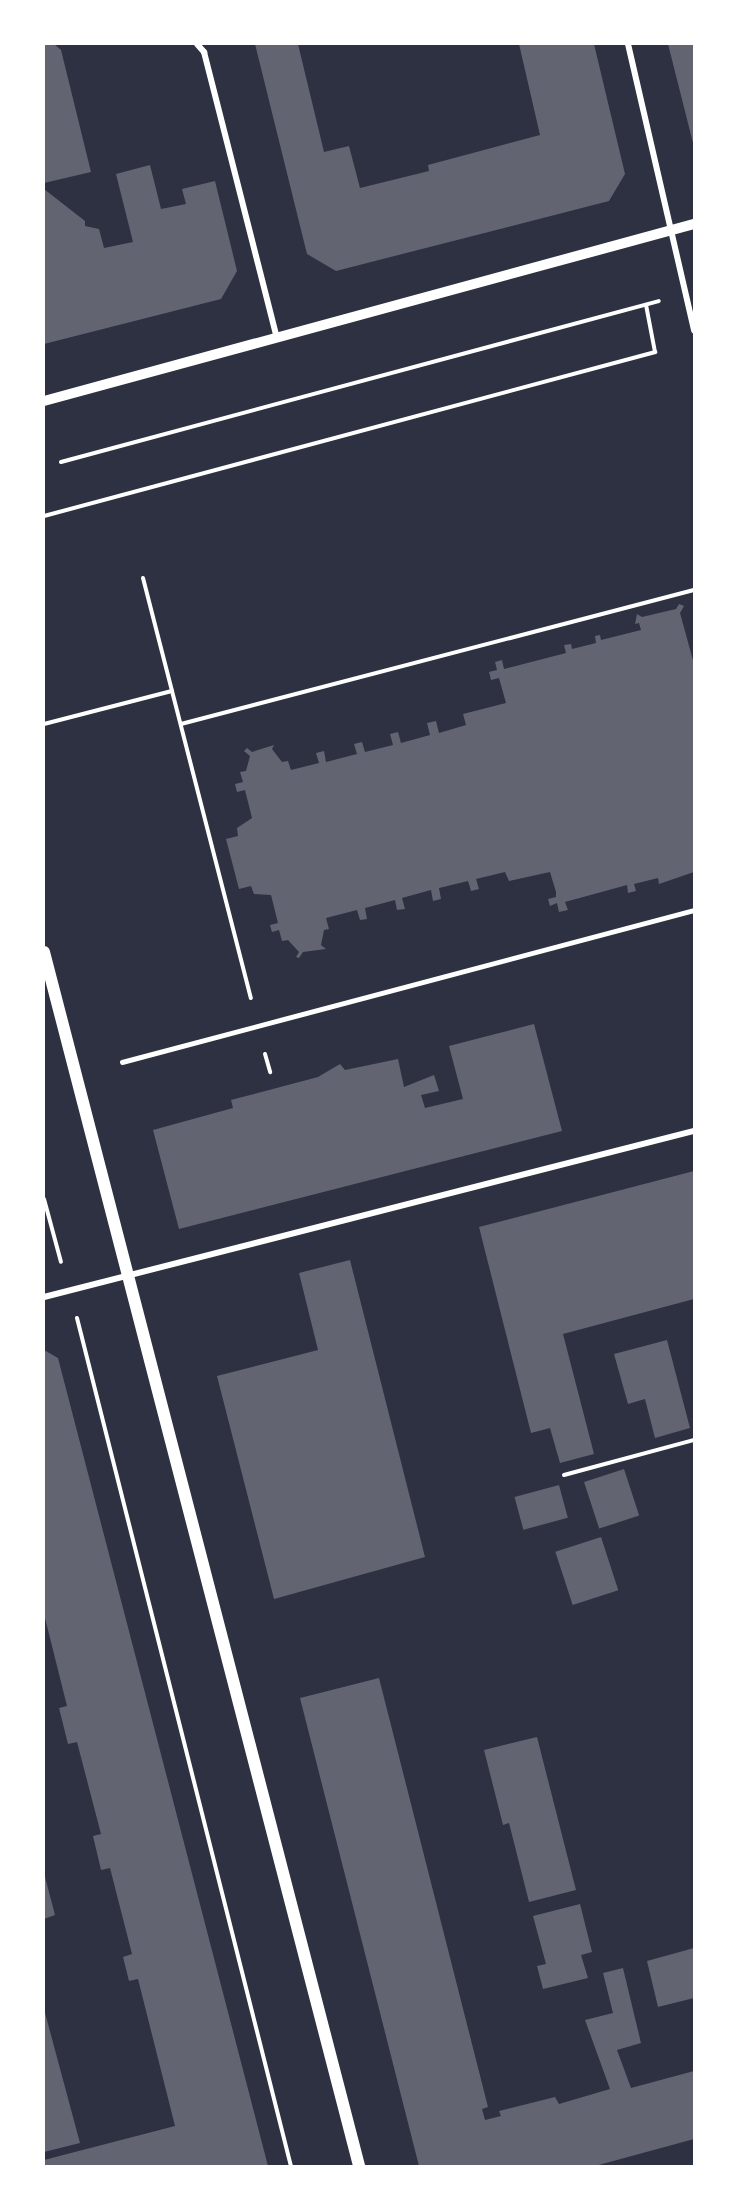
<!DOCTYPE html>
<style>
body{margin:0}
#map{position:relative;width:738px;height:2210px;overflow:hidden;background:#2d3142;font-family:"Space Grotesk",sans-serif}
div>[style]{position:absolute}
.building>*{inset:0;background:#626471;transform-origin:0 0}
.path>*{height:4px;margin:-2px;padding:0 2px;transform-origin:2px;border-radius:2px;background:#fff}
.service>*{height:4.5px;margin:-2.25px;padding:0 2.25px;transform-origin:2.25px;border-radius:2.25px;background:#fff}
.minor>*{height:6px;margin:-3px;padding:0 3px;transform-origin:3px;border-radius:3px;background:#fff}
.tertiary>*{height:10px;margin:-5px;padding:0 5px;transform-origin:5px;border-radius:5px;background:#fff}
.secondary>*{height:12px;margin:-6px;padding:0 6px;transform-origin:6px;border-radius:6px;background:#fff}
span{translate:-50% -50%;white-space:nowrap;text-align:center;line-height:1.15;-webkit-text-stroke:6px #fff;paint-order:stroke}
.frame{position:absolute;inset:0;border:45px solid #fff;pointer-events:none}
</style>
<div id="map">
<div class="building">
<div style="clip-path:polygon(44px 44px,54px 44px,61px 50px,91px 172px,44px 183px)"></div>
<div style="clip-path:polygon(255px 44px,298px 44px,324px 152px,349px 146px,360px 188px,429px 171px,428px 165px,540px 135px,519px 44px,594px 44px,625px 174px,609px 201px,336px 271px,307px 254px)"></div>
<div style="clip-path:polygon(668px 44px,694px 44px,694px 147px)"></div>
<div style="clip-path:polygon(150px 165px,161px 209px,186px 204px,182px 189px,215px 181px,237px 271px,221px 299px,44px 344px,44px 189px,85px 221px,85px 226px,99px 229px,104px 248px,133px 242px,116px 174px)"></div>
<div style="clip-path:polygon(679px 604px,684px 606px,680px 613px,694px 664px,694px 872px,659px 884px,658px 878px,634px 884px,636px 891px,628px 893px,627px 885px,565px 902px,568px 910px,559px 912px,557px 903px,550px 906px,548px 899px,556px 897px,556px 892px,550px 872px,509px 881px,505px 872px,476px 879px,479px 889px,471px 891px,468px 881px,439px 888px,441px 899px,433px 901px,431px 890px,402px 898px,405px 909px,397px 910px,395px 900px,365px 908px,367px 919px,360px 920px,357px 910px,326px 918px,329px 929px,324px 930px,321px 945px,326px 949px,303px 952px,299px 958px,296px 957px,299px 952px,288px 940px,282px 941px,279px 930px,272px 932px,270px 925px,278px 923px,271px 895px,254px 894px,251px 886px,239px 889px,226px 839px,238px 836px,237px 828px,252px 818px,245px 790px,237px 792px,235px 784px,243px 782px,240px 772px,246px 771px,250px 756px,244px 751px,247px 748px,252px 752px,274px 745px,272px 749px,282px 762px,288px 761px,291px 770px,319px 763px,316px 753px,324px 751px,326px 762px,357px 754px,354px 744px,362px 742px,365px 752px,393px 745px,390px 734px,398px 732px,401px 743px,430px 735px,427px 723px,436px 721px,439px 733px,466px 725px,463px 714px,506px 703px,499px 678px,491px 680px,489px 672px,497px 670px,495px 662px,502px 660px,504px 669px,566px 653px,564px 645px,571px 644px,572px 649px,596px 643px,595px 636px,600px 635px,601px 640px,641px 630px,639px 623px,635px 624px,637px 614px,642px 617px,676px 609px)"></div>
<div style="clip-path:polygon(534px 1024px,562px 1131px,179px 1229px,153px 1130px,233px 1108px,231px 1100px,318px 1077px,340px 1064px,345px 1070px,398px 1059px,404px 1087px,434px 1075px,439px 1091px,421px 1095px,425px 1108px,463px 1099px,449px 1046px)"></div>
<div style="clip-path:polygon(694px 1171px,694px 1299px,563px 1334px,594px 1454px,560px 1463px,550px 1428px,531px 1433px,479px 1227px)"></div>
<div style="clip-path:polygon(350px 1260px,425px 1557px,274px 1599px,217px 1376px,318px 1350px,299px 1273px)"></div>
<div style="clip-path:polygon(667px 1340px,690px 1428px,655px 1438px,645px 1399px,628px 1404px,614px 1354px)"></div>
<div style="clip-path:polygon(44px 1350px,58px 1358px,268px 2166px,44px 2166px,44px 2160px,175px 2126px,138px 1979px,129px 1981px,123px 1957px,132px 1954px,110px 1868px,101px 1870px,93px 1836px,101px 1834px,77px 1742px,68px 1744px,59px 1708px,67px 1706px,44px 1614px)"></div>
<div style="left:624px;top:1469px;width:49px;height:42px;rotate:72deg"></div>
<div style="left:559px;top:1485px;width:34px;height:46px;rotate:75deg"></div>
<div style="left:601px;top:1537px;width:56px;height:48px;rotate:72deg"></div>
<div style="clip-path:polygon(379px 1678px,488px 2107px,482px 2109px,485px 2120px,501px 2116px,499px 2111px,555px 2097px,559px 2104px,610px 2089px,585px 2020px,613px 2013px,603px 1973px,623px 1968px,641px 2043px,617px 2050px,631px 2088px,694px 2071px,694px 2139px,595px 2166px,419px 2166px,300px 1698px)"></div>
<div style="clip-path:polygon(537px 1737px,576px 1890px,529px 1902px,509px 1823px,503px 1825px,484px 1750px)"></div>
<div style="clip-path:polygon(44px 1873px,55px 1915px,44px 1919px)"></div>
<div style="clip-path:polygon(580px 1904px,592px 1952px,581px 1955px,588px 1978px,543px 1989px,537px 1966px,546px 1964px,533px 1916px)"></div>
<div style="clip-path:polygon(694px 1948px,694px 1998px,658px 2007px,647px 1961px)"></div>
<div style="clip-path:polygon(44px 2009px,80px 2143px,44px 2152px)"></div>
</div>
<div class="path">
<div style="left:61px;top:462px;width:619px;rotate:-15.07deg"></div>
<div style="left:44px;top:516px;width:633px;rotate:-15.02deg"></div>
<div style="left:655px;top:352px;width:48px;rotate:-100.8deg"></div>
<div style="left:143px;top:578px;width:117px;rotate:75.6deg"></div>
<div style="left:44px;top:724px;width:132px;rotate:-14.5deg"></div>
<div style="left:172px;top:691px;width:317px;rotate:75.6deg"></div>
<div style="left:181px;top:724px;width:530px;rotate:-14.64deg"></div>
<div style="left:265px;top:1054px;width:19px;rotate:74deg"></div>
<div style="left:44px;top:1199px;width:65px;rotate:74.9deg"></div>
<div style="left:77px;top:1318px;width:875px;rotate:75.84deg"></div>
<div style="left:564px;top:1475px;width:135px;rotate:-15.1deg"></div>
</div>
<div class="service">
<div style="left:122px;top:1062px;width:592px;rotate:-14.88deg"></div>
</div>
<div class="minor">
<div style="left:197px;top:44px;width:11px;rotate:49deg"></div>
<div style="left:204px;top:52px;width:292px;rotate:75.7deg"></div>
<div style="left:628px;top:44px;width:294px;rotate:77deg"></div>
<div style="left:44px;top:1297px;width:671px;rotate:-14.33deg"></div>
</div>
<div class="tertiary">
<div style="left:44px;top:401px;width:674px;rotate:-15.23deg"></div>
</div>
<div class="secondary">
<div style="left:44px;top:952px;width:1254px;rotate:75.45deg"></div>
</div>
<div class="frame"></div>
</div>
